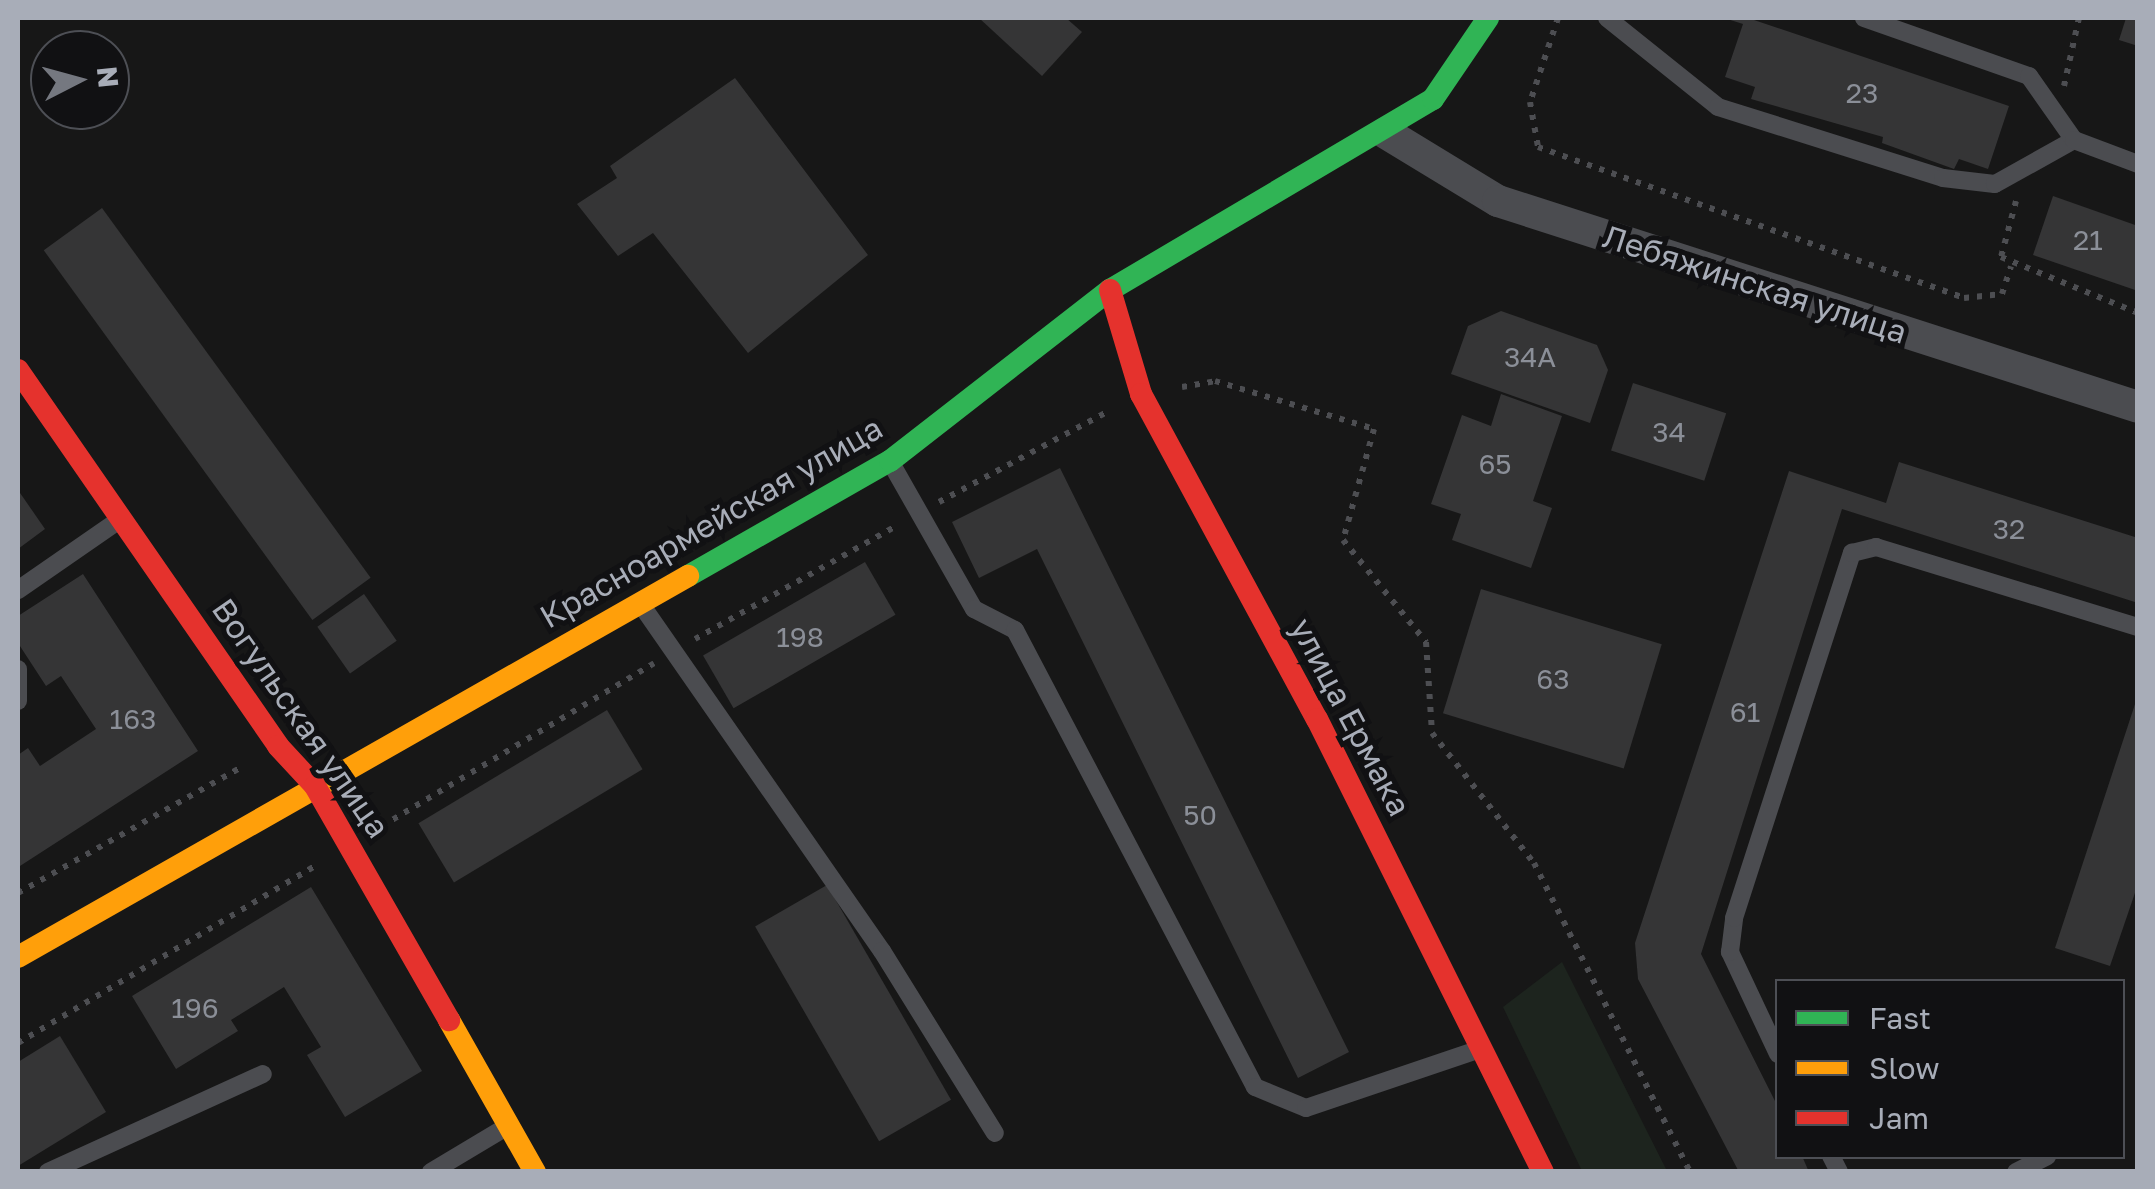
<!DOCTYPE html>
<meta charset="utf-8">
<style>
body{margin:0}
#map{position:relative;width:2155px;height:1189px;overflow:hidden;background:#171717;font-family:"Golos Text",sans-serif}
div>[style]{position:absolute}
.green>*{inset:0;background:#1d241e}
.building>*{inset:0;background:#353536;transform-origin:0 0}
.path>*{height:6px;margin-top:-3px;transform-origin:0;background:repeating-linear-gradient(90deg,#4d4e52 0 5px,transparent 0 13px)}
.lane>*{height:18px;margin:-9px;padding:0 9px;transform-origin:9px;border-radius:9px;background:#4b4c50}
.street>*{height:32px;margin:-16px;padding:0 16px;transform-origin:16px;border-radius:16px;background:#4b4c50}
.fast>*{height:22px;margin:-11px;padding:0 11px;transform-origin:11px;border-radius:11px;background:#30b455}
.slow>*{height:22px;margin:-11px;padding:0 11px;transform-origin:11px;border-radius:11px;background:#ff9f0a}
.jam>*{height:22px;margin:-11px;padding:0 11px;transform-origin:11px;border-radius:11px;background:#e5322d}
span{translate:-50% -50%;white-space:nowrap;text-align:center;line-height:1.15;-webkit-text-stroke:10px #111113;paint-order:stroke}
.number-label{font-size:28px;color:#8b8f98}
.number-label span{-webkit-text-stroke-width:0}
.street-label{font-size:32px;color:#a8adb8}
.frame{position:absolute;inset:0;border:20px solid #a8adb8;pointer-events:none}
.legend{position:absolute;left:1775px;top:979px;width:350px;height:180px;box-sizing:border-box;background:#111113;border:2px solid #4d4f55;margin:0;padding:12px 18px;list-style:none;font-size:30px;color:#a8adb8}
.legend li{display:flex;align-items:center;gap:20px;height:50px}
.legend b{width:50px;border:2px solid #4d4f55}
.north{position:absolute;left:30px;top:30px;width:100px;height:100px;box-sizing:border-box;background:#111113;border:2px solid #4d4f55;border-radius:50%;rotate:84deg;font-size:28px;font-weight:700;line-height:40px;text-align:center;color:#a8adb8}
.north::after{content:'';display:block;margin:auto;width:35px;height:45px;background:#757880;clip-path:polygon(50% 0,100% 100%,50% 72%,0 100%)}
</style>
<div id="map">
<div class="green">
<div style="clip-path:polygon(1562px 962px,1667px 1171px,1582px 1171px,1503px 1007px)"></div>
</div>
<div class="building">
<div style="clip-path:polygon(979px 18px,1066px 18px,1082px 32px,1042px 76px)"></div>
<div style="clip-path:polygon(1724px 18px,1748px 18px,2009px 106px,1988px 169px,1959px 159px,1954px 169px,1882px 143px,1883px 137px,1751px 99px,1755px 87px,1725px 77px,1743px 24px)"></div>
<div style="clip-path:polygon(2126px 18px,2138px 18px,2138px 46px,2119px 40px)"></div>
<div style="clip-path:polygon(735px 78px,868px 255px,748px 353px,653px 233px,618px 256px,577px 204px,617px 178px,610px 166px)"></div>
<div style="clip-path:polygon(2053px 196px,2138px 226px,2138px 291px,2033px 255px)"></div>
<div style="left:102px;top:208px;width:457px;height:72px;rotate:54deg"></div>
<div style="clip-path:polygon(1501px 311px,1597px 345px,1608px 370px,1590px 423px,1451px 374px,1468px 326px)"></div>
<div style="left:1633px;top:383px;width:98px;height:71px;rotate:18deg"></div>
<div style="clip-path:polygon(1501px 394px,1562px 416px,1533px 501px,1552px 508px,1531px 568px,1452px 540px,1461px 514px,1431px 504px,1462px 415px,1491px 426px)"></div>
<div style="clip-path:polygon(1899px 462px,2138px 538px,2138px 603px,1842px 509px,1701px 954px,1778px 1107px,1778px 1156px,1802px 1156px,1809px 1172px,1739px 1172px,1638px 979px,1635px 943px,1789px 471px,1886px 503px)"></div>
<div style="clip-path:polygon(1060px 468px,1349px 1052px,1298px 1078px,1037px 549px,979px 578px,952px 522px)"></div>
<div style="clip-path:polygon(18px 490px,45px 529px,18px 549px)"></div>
<div style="left:865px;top:562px;width:61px;height:187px;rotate:60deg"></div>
<div style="clip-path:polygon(83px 574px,198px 751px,20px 866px,18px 755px,28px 748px,40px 766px,96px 729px,61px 676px,46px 686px,18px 643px,18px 616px)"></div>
<div style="left:1481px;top:589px;width:189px;height:130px;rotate:17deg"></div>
<div style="left:364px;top:594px;width:57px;height:57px;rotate:55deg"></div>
<div style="clip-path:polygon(2137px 698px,2138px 884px,2110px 966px,2055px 948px)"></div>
<div style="left:607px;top:710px;width:69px;height:220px;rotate:59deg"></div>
<div style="left:827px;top:885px;width:248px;height:83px;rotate:60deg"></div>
<div style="clip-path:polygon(311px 887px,422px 1071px,345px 1117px,307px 1055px,321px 1047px,284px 987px,231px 1020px,238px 1031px,176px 1069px,132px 996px)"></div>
<div style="clip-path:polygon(60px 1036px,106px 1112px,18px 1166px,18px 1062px)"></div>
</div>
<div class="path">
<div style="left:1558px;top:18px;width:89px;rotate:108.4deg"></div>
<div style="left:1530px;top:102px;width:46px;rotate:79.9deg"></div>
<div style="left:1538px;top:147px;width:452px;rotate:19.5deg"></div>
<div style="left:1964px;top:298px;width:38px;rotate:-6deg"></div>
<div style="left:2002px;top:294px;width:29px;rotate:-72deg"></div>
<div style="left:2064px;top:86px;width:70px;rotate:-77.6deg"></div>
<div style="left:2016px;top:201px;width:58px;rotate:105deg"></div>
<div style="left:2001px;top:257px;width:148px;rotate:22.2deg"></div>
<div style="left:1182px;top:387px;width:34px;rotate:-10deg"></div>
<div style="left:1215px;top:381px;width:166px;rotate:16.8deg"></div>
<div style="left:1374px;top:429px;width:115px;rotate:105.6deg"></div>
<div style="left:1343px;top:540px;width:132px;rotate:50.9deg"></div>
<div style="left:1426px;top:642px;width:91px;rotate:86.2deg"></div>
<div style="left:1432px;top:733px;width:165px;rotate:51.9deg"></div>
<div style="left:1534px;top:863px;width:346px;rotate:63.2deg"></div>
<div style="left:939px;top:502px;width:193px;rotate:-28.2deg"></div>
<div style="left:695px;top:639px;width:233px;rotate:-29.3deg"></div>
<div style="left:382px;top:826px;width:317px;rotate:-30.9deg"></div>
<div style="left:18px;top:893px;width:258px;rotate:-29.4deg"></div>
<div style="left:18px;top:1043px;width:346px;rotate:-30.8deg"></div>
</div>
<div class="lane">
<div style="left:1607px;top:18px;width:142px;rotate:38.7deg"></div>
<div style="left:1718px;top:107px;width:236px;rotate:17.5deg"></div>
<div style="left:1943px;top:178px;width:52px;rotate:6.6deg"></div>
<div style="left:1995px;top:184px;width:90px;rotate:-29.1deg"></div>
<div style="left:1864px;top:18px;width:175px;rotate:19.4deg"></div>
<div style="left:2029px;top:76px;width:78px;rotate:54.9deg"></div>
<div style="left:2074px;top:140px;width:68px;rotate:20.6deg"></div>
<div style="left:891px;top:463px;width:168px;rotate:60.4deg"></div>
<div style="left:974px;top:609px;width:46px;rotate:27.1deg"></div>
<div style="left:1015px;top:630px;width:516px;rotate:62.29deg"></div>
<div style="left:1255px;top:1087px;width:55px;rotate:22.4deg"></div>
<div style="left:1306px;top:1108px;width:184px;rotate:-18.7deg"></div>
<div style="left:18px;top:590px;width:123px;rotate:-34.7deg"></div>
<div style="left:640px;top:603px;width:424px;rotate:55.2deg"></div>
<div style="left:882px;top:951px;width:214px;rotate:58.2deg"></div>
<div style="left:18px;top:669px;width:32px;rotate:90deg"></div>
<div style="left:1778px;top:1054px;width:113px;rotate:-115.2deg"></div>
<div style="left:1730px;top:952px;width:34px;rotate:-83deg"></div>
<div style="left:1734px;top:918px;width:384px;rotate:-72.1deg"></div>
<div style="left:1852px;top:553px;width:25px;rotate:-14deg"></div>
<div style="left:1876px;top:547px;width:274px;rotate:17deg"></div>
<div style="left:1831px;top:1156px;width:18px;rotate:63deg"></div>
<div style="left:48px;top:1172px;width:236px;rotate:-24.5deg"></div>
<div style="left:431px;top:1172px;width:90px;rotate:-30.9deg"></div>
<div style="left:2016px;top:1172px;width:35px;rotate:-27deg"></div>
</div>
<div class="street">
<div style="left:1386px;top:133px;width:131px;rotate:31.3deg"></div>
<div style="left:1498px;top:201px;width:672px;rotate:17.84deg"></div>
</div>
<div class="fast">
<div style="left:688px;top:576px;width:232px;rotate:-29.7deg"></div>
<div style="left:890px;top:461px;width:279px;rotate:-37.9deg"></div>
<div style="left:1110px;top:290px;width:375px;rotate:-30.6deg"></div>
<div style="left:1433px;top:99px;width:98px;rotate:-55.8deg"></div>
</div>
<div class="slow">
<div style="left:18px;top:957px;width:771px;rotate:-29.63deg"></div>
<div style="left:449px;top:1020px;width:175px;rotate:60.5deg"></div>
</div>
<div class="jam">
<div style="left:1110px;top:290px;width:109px;rotate:73.4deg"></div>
<div style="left:1141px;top:394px;width:370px;rotate:61.6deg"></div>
<div style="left:1317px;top:719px;width:506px;rotate:63.49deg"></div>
<div style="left:18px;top:370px;width:457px;rotate:55.3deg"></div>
<div style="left:278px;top:746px;width:54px;rotate:47.2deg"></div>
<div style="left:315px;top:786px;width:270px;rotate:60.2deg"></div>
</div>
<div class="number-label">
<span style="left:1862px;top:93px">23</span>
<span style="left:2088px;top:240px">21</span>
<span style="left:1530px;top:357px">34А</span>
<span style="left:1669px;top:432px">34</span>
<span style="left:1495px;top:464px">65</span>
<span style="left:2009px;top:529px">32</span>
<span style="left:800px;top:637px">198</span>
<span style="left:1553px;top:679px">63</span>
<span style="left:1745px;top:712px">61</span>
<span style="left:133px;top:719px">163</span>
<span style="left:1200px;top:815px">50</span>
<span style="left:195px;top:1008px">196</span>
</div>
<div class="street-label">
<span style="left:1755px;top:284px;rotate:18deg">Лебяжинская улица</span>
<span style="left:711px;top:522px;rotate:-30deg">Красноармейская улица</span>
<span style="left:1351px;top:717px;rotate:62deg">улица Ермака</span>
<span style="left:301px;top:718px;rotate:55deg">Вогульская улица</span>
</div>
<div class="frame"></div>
<ul class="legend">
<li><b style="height:12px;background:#30b455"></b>Fast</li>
<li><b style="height:12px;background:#ff9f0a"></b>Slow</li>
<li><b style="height:12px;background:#e5322d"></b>Jam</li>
</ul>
<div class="north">N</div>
</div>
